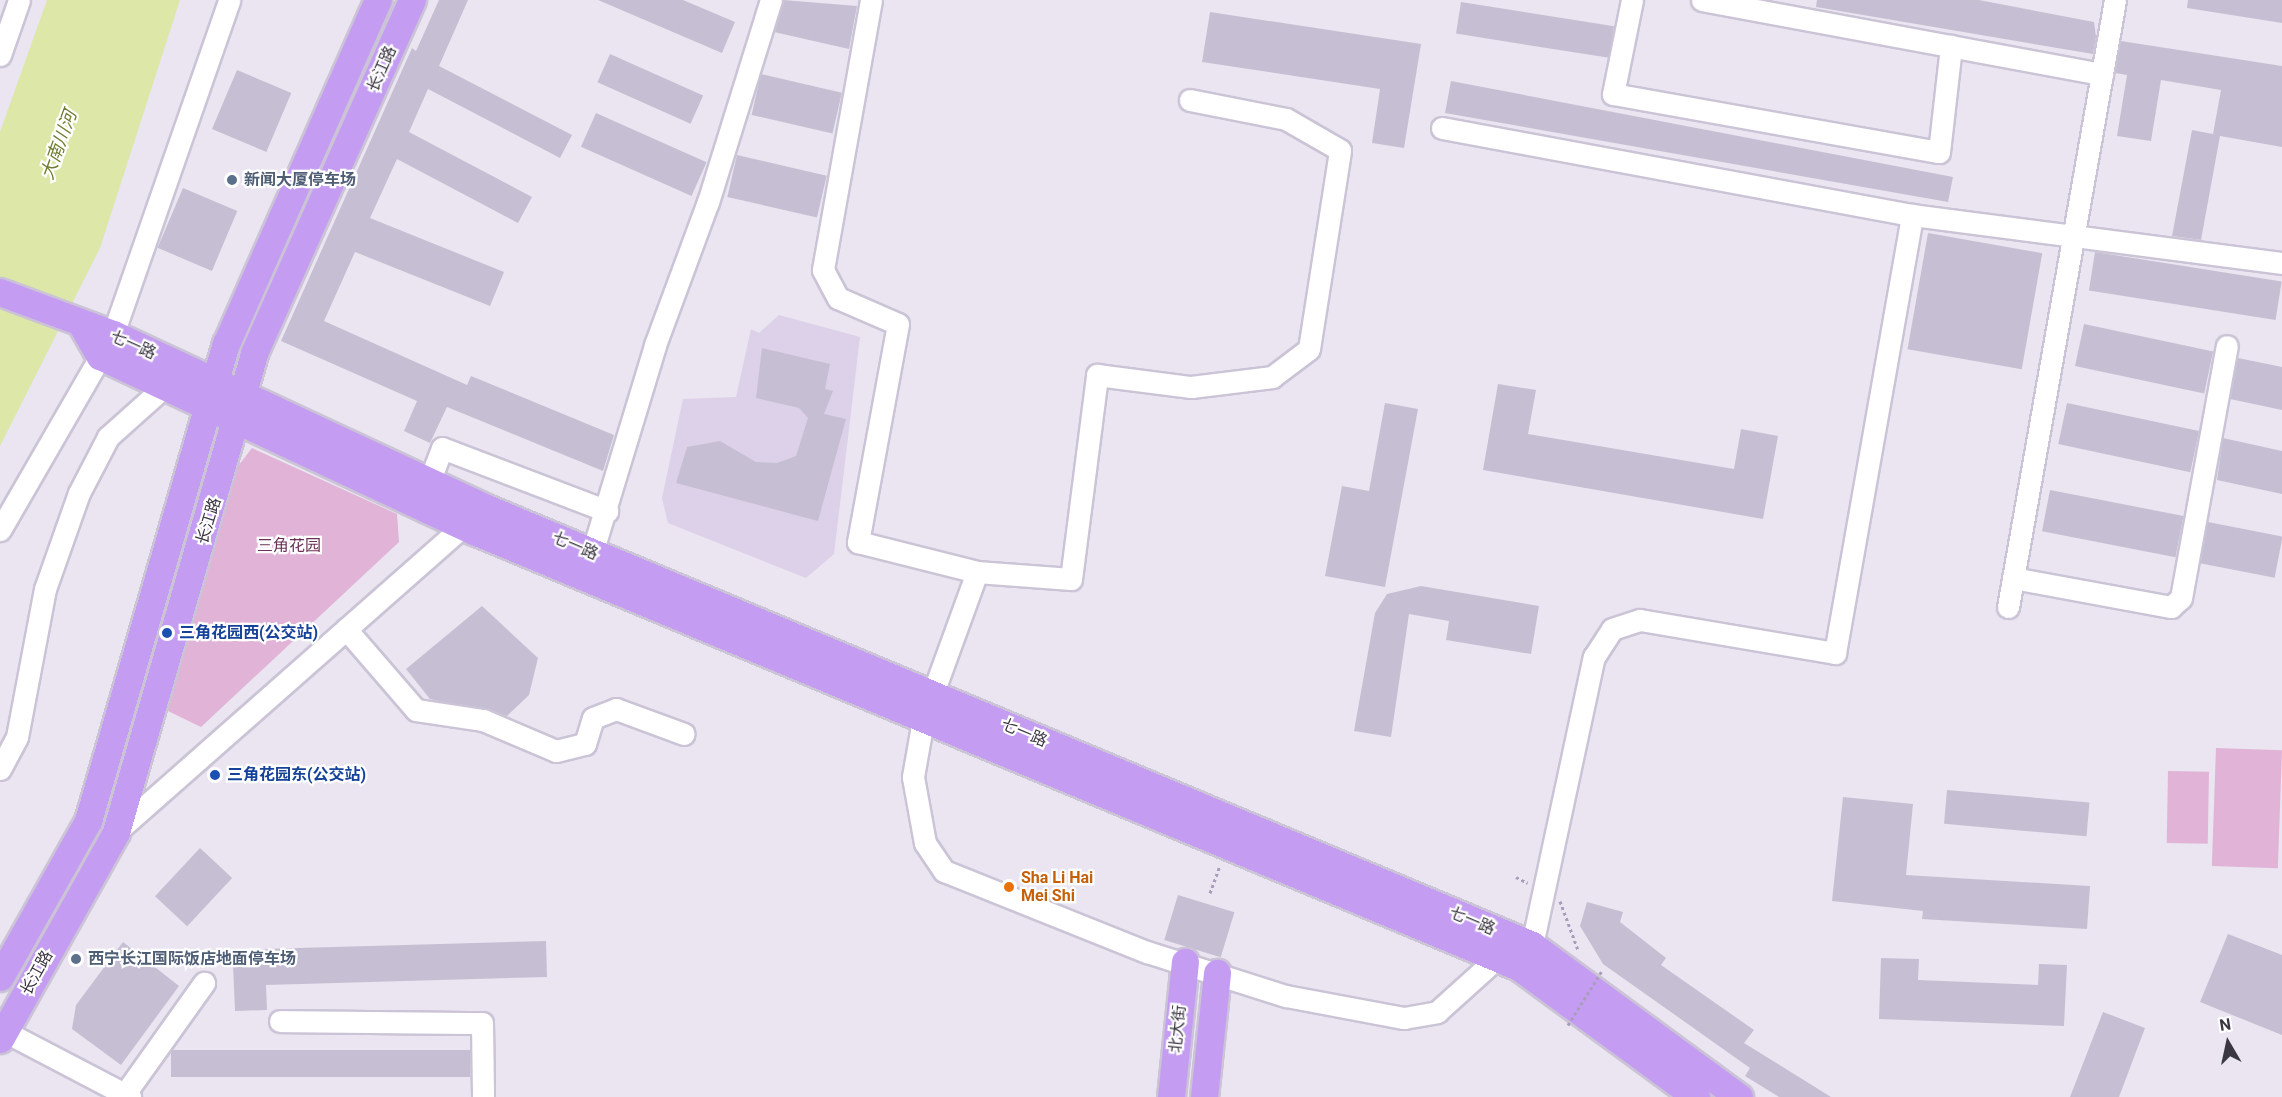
<!DOCTYPE html>
<meta charset="utf-8">
<style>
body{margin:0}
#map{position:relative;width:2282px;height:1097px;overflow:hidden;background:#eae5f0;font-family:Roboto,"Noto Sans SC",sans-serif}
div>[style]{position:absolute}
.education>*{inset:0;background:#dcd1e8}
.green>*{inset:0;background:#e0b3d7;transform-origin:0 0}
.water>*{inset:0;background:#dde7a8}
.building>*{inset:0;background:#c6bfd3;transform-origin:0 0}
.path>*{height:3px;margin-top:-1.5px;transform-origin:0;background:repeating-linear-gradient(90deg,#a89cbb 0 3px,transparent 0 6px)}
.roads{filter:drop-shadow(2px 0 #cbc3d6) drop-shadow(-2px 0 #cbc3d6) drop-shadow(0 2px #cbc3d6) drop-shadow(0 -2px #cbc3d6)}
.minor>*{height:21px;margin:-10.5px;padding:0 10.5px;transform-origin:10.5px;border-radius:10.5px;background:#fff}
.major>*{height:27px;margin:-13.5px;padding:0 13.5px;transform-origin:13.5px;border-radius:13.5px;background:#c49df2}
.path-bridge>*{height:3px;margin-top:-1.5px;transform-origin:0;background:repeating-linear-gradient(90deg,#a89cbb 0 3px,transparent 0 6px)}
.dots>*{width:16px;height:16px;translate:-50% -50%;box-sizing:border-box;border:3px solid #fff;border-radius:50%}
span{translate:-50% -50%;white-space:nowrap;text-align:center;line-height:1.15;-webkit-text-stroke:4.5px #fff;paint-order:stroke}
.street-label{font-size:16px;color:#3a3642}
.service-label{font-size:16px;color:#4e5e75;font-weight:700}
.left{translate:0 -50%;text-align:left}
.park-label{font-size:16px;color:#6c3056}
.transit-label{font-size:16px;color:#164399;font-weight:700}
.food-label{font-size:16px;color:#c56008;font-weight:700}
.water-label{font-size:18px;color:#707c31;font-style:italic}
.north{position:absolute;left:2198px;top:1013px;width:60px;height:60px;-webkit-text-stroke:4px #fff;paint-order:stroke;rotate:351deg;font-size:16px;font-weight:700;line-height:24px;text-align:center;color:#3a3642}
.north::after{content:'';display:block;margin:auto;width:21px;height:27px;background:#3a3642;clip-path:polygon(50% 0,100% 100%,50% 72%,0 100%)}
</style>
<div id="map">
<div class="education">
<div style="clip-path:polygon(779px 315px,860px 337px,834px 554px,806px 578px,668px 523px,662px 498px,683px 399px,736px 397px,751px 329px,759px 333px)"></div>
</div>
<div class="green">
<div style="clip-path:polygon(252px 448px,397px 514px,399px 542px,201px 727px,168px 711px,235px 470px)"></div>
<div style="left:2216px;top:748px;width:66px;height:118px;rotate:2deg"></div>
<div style="left:2168px;top:771px;width:41px;height:72px;rotate:1deg"></div>
</div>
<div class="water">
<div style="clip-path:polygon(47px 0,180px 0,100px 248px,0 446px,0 132px)"></div>
</div>
<div class="building">
<div style="clip-path:polygon(439px 0,468px 0,439px 66px,572px 135px,560px 158px,428px 89px,409px 132px,532px 197px,518px 223px,397px 159px,370px 218px,504px 272px,490px 306px,355px 252px,324px 321px,467px 385px,471px 376px,614px 435px,603px 471px,447px 407px,430px 443px,404px 431px,417px 401px,281px 341px,412px 48px,416px 51px)"></div>
<div style="clip-path:polygon(598px 0,683px 0,735px 22px,722px 53px)"></div>
<div style="clip-path:polygon(783px 0,857px 6px,849px 49px,774px 32px)"></div>
<div style="clip-path:polygon(1817px 0,1979px 0,2094px 22px,2096px 37px,2093px 54px,1816px 7px)"></div>
<div style="clip-path:polygon(2188px 0,2282px 0,2282px 23px,2187px 8px)"></div>
<div style="left:1461px;top:2px;width:155px;height:32px;rotate:9deg"></div>
<div style="clip-path:polygon(1210px 12px,1421px 44px,1404px 148px,1372px 143px,1380px 89px,1202px 62px)"></div>
<div style="clip-path:polygon(2121px 41px,2282px 66px,2282px 147px,2220px 136px,2201px 240px,2172px 236px,2192px 130px,2213px 134px,2221px 90px,2161px 80px,2151px 141px,2117px 136px,2127px 75px,2115px 73px)"></div>
<div style="left:610px;top:54px;width:102px;height:31px;rotate:24deg"></div>
<div style="left:237px;top:70px;width:59px;height:64px;rotate:23deg"></div>
<div style="left:761px;top:74px;width:83px;height:42px;rotate:13deg"></div>
<div style="clip-path:polygon(1451px 81px,1953px 177px,1948px 202px,1445px 113px)"></div>
<div style="left:596px;top:113px;width:121px;height:37px;rotate:24deg"></div>
<div style="left:737px;top:155px;width:92px;height:43px;rotate:13deg"></div>
<div style="left:183px;top:188px;width:59px;height:65px;rotate:23deg"></div>
<div style="left:1928px;top:233px;width:116px;height:118px;rotate:10deg"></div>
<div style="left:2095px;top:252px;width:189px;height:39px;rotate:9deg"></div>
<div style="left:2084px;top:324px;width:132px;height:43px;rotate:12deg"></div>
<div style="clip-path:polygon(762px 348px,830px 364px,825px 389px,833px 391px,824px 414px,846px 419px,818px 521px,676px 483px,687px 447px,720px 441px,756px 462px,777px 463px,796px 456px,808px 418px,799px 408px,756px 398px)"></div>
<div style="clip-path:polygon(2238px 358px,2282px 367px,2282px 410px,2230px 399px)"></div>
<div style="clip-path:polygon(1498px 384px,1536px 390px,1528px 434px,1734px 469px,1741px 429px,1778px 436px,1763px 519px,1483px 470px)"></div>
<div style="clip-path:polygon(1385px 403px,1418px 409px,1385px 587px,1325px 576px,1342px 486px,1369px 491px)"></div>
<div style="left:2067px;top:403px;width:135px;height:42px;rotate:12deg"></div>
<div style="clip-path:polygon(2223px 438px,2282px 451px,2282px 494px,2217px 480px)"></div>
<div style="left:2050px;top:490px;width:136px;height:42px;rotate:11deg"></div>
<div style="left:2208px;top:522px;width:76px;height:42px;rotate:11deg"></div>
<div style="clip-path:polygon(1421px 586px,1539px 606px,1531px 654px,1446px 640px,1449px 621px,1409px 614px,1391px 737px,1354px 731px,1375px 613px,1387px 594px)"></div>
<div style="clip-path:polygon(482px 606px,538px 658px,529px 695px,507px 716px,430px 699px,406px 669px)"></div>
<div style="left:1947px;top:790px;width:143px;height:34px;rotate:5deg"></div>
<div style="clip-path:polygon(1843px 797px,1913px 804px,1906px 875px,2090px 886px,2087px 929px,1922px 919px,1923px 911px,1832px 901px)"></div>
<div style="left:200px;top:848px;width:44px;height:66px;rotate:43deg"></div>
<div style="left:1178px;top:895px;width:59px;height:47px;rotate:17deg"></div>
<div style="clip-path:polygon(1587px 902px,1623px 912px,1620px 922px,1666px 958px,1661px 965px,1754px 1030px,1744px 1043px,1831px 1097px,1779px 1097px,1745px 1076px,1750px 1068px,1603px 964px,1580px 926px)"></div>
<div style="clip-path:polygon(2228px 934px,2282px 955px,2282px 1035px,2200px 1002px)"></div>
<div style="clip-path:polygon(546px 941px,547px 977px,266px 985px,267px 1010px,235px 1011px,233px 965px,263px 958px,263px 949px)"></div>
<div style="clip-path:polygon(123px 942px,179px 986px,121px 1065px,72px 1029px,76px 1005px)"></div>
<div style="clip-path:polygon(1881px 958px,1919px 959px,1918px 980px,2038px 985px,2039px 964px,2067px 965px,2064px 1026px,1879px 1019px)"></div>
<div style="clip-path:polygon(2103px 1012px,2145px 1028px,2119px 1097px,2070px 1097px)"></div>
<div style="left:470px;top:1050px;width:27px;height:299px;rotate:90deg"></div>
</div>
<div class="path">
<div style="left:1516px;top:877px;width:13px;rotate:27deg"></div>
<div style="left:1210px;top:893px;width:29px;rotate:-70deg"></div>
<div style="left:1560px;top:901px;width:52px;rotate:69.8deg"></div>
</div>
<div class="roads">
<div class="minor">
<div style="left:871px;top:0;width:274px;rotate:100.1deg"></div>
<div style="left:823px;top:270px;width:32px;rotate:62deg"></div>
<div style="left:838px;top:298px;width:65px;rotate:23.4deg"></div>
<div style="left:898px;top:324px;width:222px;rotate:100.4deg"></div>
<div style="left:858px;top:542px;width:123px;rotate:14.1deg"></div>
<div style="left:977px;top:572px;width:158px;rotate:110deg"></div>
<div style="left:923px;top:720px;width:58px;rotate:100deg"></div>
<div style="left:913px;top:777px;width:67px;rotate:79.7deg"></div>
<div style="left:925px;top:843px;width:34px;rotate:56deg"></div>
<div style="left:944px;top:871px;width:219px;rotate:21.8deg"></div>
<div style="left:1147px;top:952px;width:146px;rotate:17.6deg"></div>
<div style="left:1286px;top:996px;width:120px;rotate:10.6deg"></div>
<div style="left:1404px;top:1018px;width:34px;rotate:-10deg"></div>
<div style="left:1437px;top:1012px;width:81px;rotate:-42deg"></div>
<div style="left:1632px;top:0;width:96px;rotate:101.4deg"></div>
<div style="left:1613px;top:94px;width:331px;rotate:10.1deg"></div>
<div style="left:1939px;top:152px;width:107px;rotate:-83.5deg"></div>
<div style="left:1702px;top:0;width:407px;rotate:10.5deg"></div>
<div style="left:0;top:55px;width:58px;rotate:-70.9deg"></div>
<div style="left:1442px;top:128px;width:478px;rotate:10.5deg"></div>
<div style="left:1912px;top:215px;width:373px;rotate:7.4deg"></div>
<div style="left:429px;top:482px;width:36px;rotate:-69deg"></div>
<div style="left:442px;top:448px;width:177px;rotate:20.9deg"></div>
<div style="left:0;top:530px;width:226px;rotate:-60deg"></div>
<div style="left:113px;top:334px;width:354px;rotate:-70.8deg"></div>
<div style="left:592px;top:553px;width:217px;rotate:-73.1deg"></div>
<div style="left:655px;top:345px;width:153px;rotate:-69.7deg"></div>
<div style="left:708px;top:202px;width:212px;rotate:-72.7deg"></div>
<div style="left:977px;top:572px;width:94px;rotate:4.3deg"></div>
<div style="left:1071px;top:579px;width:206px;rotate:-82.7deg"></div>
<div style="left:1097px;top:375px;width:95px;rotate:7.3deg"></div>
<div style="left:1191px;top:387px;width:82px;rotate:-7deg"></div>
<div style="left:1272px;top:377px;width:46px;rotate:-37.1deg"></div>
<div style="left:1309px;top:349px;width:201px;rotate:-81.1deg"></div>
<div style="left:1340px;top:150px;width:62px;rotate:-150.1deg"></div>
<div style="left:1286px;top:119px;width:98px;rotate:-168.8deg"></div>
<div style="left:2013px;top:578px;width:161px;rotate:10.4deg"></div>
<div style="left:2171px;top:607px;width:13px;rotate:-42deg"></div>
<div style="left:2181px;top:598px;width:256px;rotate:-79.7deg"></div>
<div style="left:2008px;top:607px;width:616px;rotate:-80deg"></div>
<div style="left:346px;top:629px;width:107px;rotate:49.2deg"></div>
<div style="left:416px;top:710px;width:68px;rotate:8.5deg"></div>
<div style="left:483px;top:720px;width:79px;rotate:23deg"></div>
<div style="left:556px;top:751px;width:30px;rotate:-14deg"></div>
<div style="left:585px;top:744px;width:27px;rotate:-73deg"></div>
<div style="left:593px;top:718px;width:25px;rotate:-21deg"></div>
<div style="left:616px;top:709px;width:72px;rotate:20.2deg"></div>
<div style="left:0;top:769px;width:36px;rotate:-62deg"></div>
<div style="left:17px;top:737px;width:151px;rotate:-79.3deg"></div>
<div style="left:45px;top:589px;width:102px;rotate:-70.5deg"></div>
<div style="left:79px;top:493px;width:63px;rotate:-62.6deg"></div>
<div style="left:108px;top:437px;width:75px;rotate:-41.8deg"></div>
<div style="left:116px;top:832px;width:476px;rotate:-41.4deg"></div>
<div style="left:1532px;top:945px;width:295px;rotate:-77.9deg"></div>
<div style="left:1594px;top:657px;width:33px;rotate:-57deg"></div>
<div style="left:1612px;top:629px;width:29px;rotate:-18deg"></div>
<div style="left:1640px;top:620px;width:198px;rotate:9.6deg"></div>
<div style="left:1835px;top:653px;width:445px;rotate:-80deg"></div>
<div style="left:280px;top:1021px;width:202px;rotate:0.6deg"></div>
<div style="left:482px;top:1023px;width:74px;rotate:89.2deg"></div>
<div style="left:0;top:1029px;width:147px;rotate:27.6deg"></div>
<div style="left:124px;top:1095px;width:138px;rotate:-54.5deg"></div>
</div>
<div class="major">
<div style="left:0;top:292px;width:121px;rotate:20.4deg"></div>
<div style="left:113px;top:334px;width:409px;rotate:25deg"></div>
<div style="left:484px;top:507px;width:1136px;rotate:22.68deg"></div>
<div style="left:1532px;top:945px;width:257px;rotate:36.3deg"></div>
<div style="left:83px;top:327px;width:34px;rotate:60deg"></div>
<div style="left:100px;top:356px;width:413px;rotate:25.1deg"></div>
<div style="left:474px;top:531px;width:1132px;rotate:22.65deg"></div>
<div style="left:1519px;top:967px;width:220px;rotate:36.3deg"></div>
<div style="left:0;top:977px;width:179px;rotate:-60.6deg"></div>
<div style="left:88px;top:821px;width:497px;rotate:-73.9deg"></div>
<div style="left:226px;top:344px;width:376px;rotate:-66.2deg"></div>
<div style="left:0;top:1039px;width:237px;rotate:-60.7deg"></div>
<div style="left:116px;top:832px;width:498px;rotate:-73.9deg"></div>
<div style="left:254px;top:353px;width:387px;rotate:-65.9deg"></div>
<div style="left:1171px;top:1097px;width:136px;rotate:-84.1deg"></div>
<div style="left:1204px;top:1097px;width:125px;rotate:-84deg"></div>
</div>
</div>
<div class="path-bridge">
<div style="left:1568px;top:1025px;width:66px;rotate:-58deg"></div>
</div>
<div class="dots">
<div style="left:232px;top:180px;background:#5c6f8a"></div>
<div style="left:167px;top:633px;background:#1a4fb4"></div>
<div style="left:215px;top:775px;background:#1a4fb4"></div>
<div style="left:1009px;top:887px;background:#e8710a"></div>
<div style="left:76px;top:959px;background:#5c6f8a"></div>
</div>
<div class="street-label">
<span style="left:382px;top:69px;rotate:-66deg">长江路</span>
<span style="left:133px;top:345px;rotate:24deg">七一路</span>
<span style="left:209px;top:521px;rotate:-73deg">长江路</span>
<span style="left:575px;top:546px;rotate:23deg">七一路</span>
<span style="left:1024px;top:733px;rotate:23deg">七一路</span>
<span style="left:1472px;top:921px;rotate:23deg">七一路</span>
<span style="left:37px;top:973px;rotate:-61deg">长江路</span>
<span style="left:1178px;top:1029px;rotate:-84deg">北大街</span>
</div>
<div class="service-label">
<span class="left" style="left:244px;top:180px">新闻大厦停车场</span>
<span class="left" style="left:88px;top:959px">西宁长江国际饭店地面停车场</span>
</div>
<div class="park-label">
<span style="left:289px;top:546px">三角花园</span>
</div>
<div class="transit-label">
<span class="left" style="left:179px;top:633px">三角花园西(公交站)</span>
<span class="left" style="left:227px;top:775px">三角花园东(公交站)</span>
</div>
<div class="food-label">
<span class="left" style="left:1021px;top:887px">Sha Li Hai<br>Mei Shi</span>
</div>
<div class="water-label">
<span style="left:59px;top:145px;rotate:-70deg">大南川河</span>
</div>
<div class="north">N</div>
</div>
